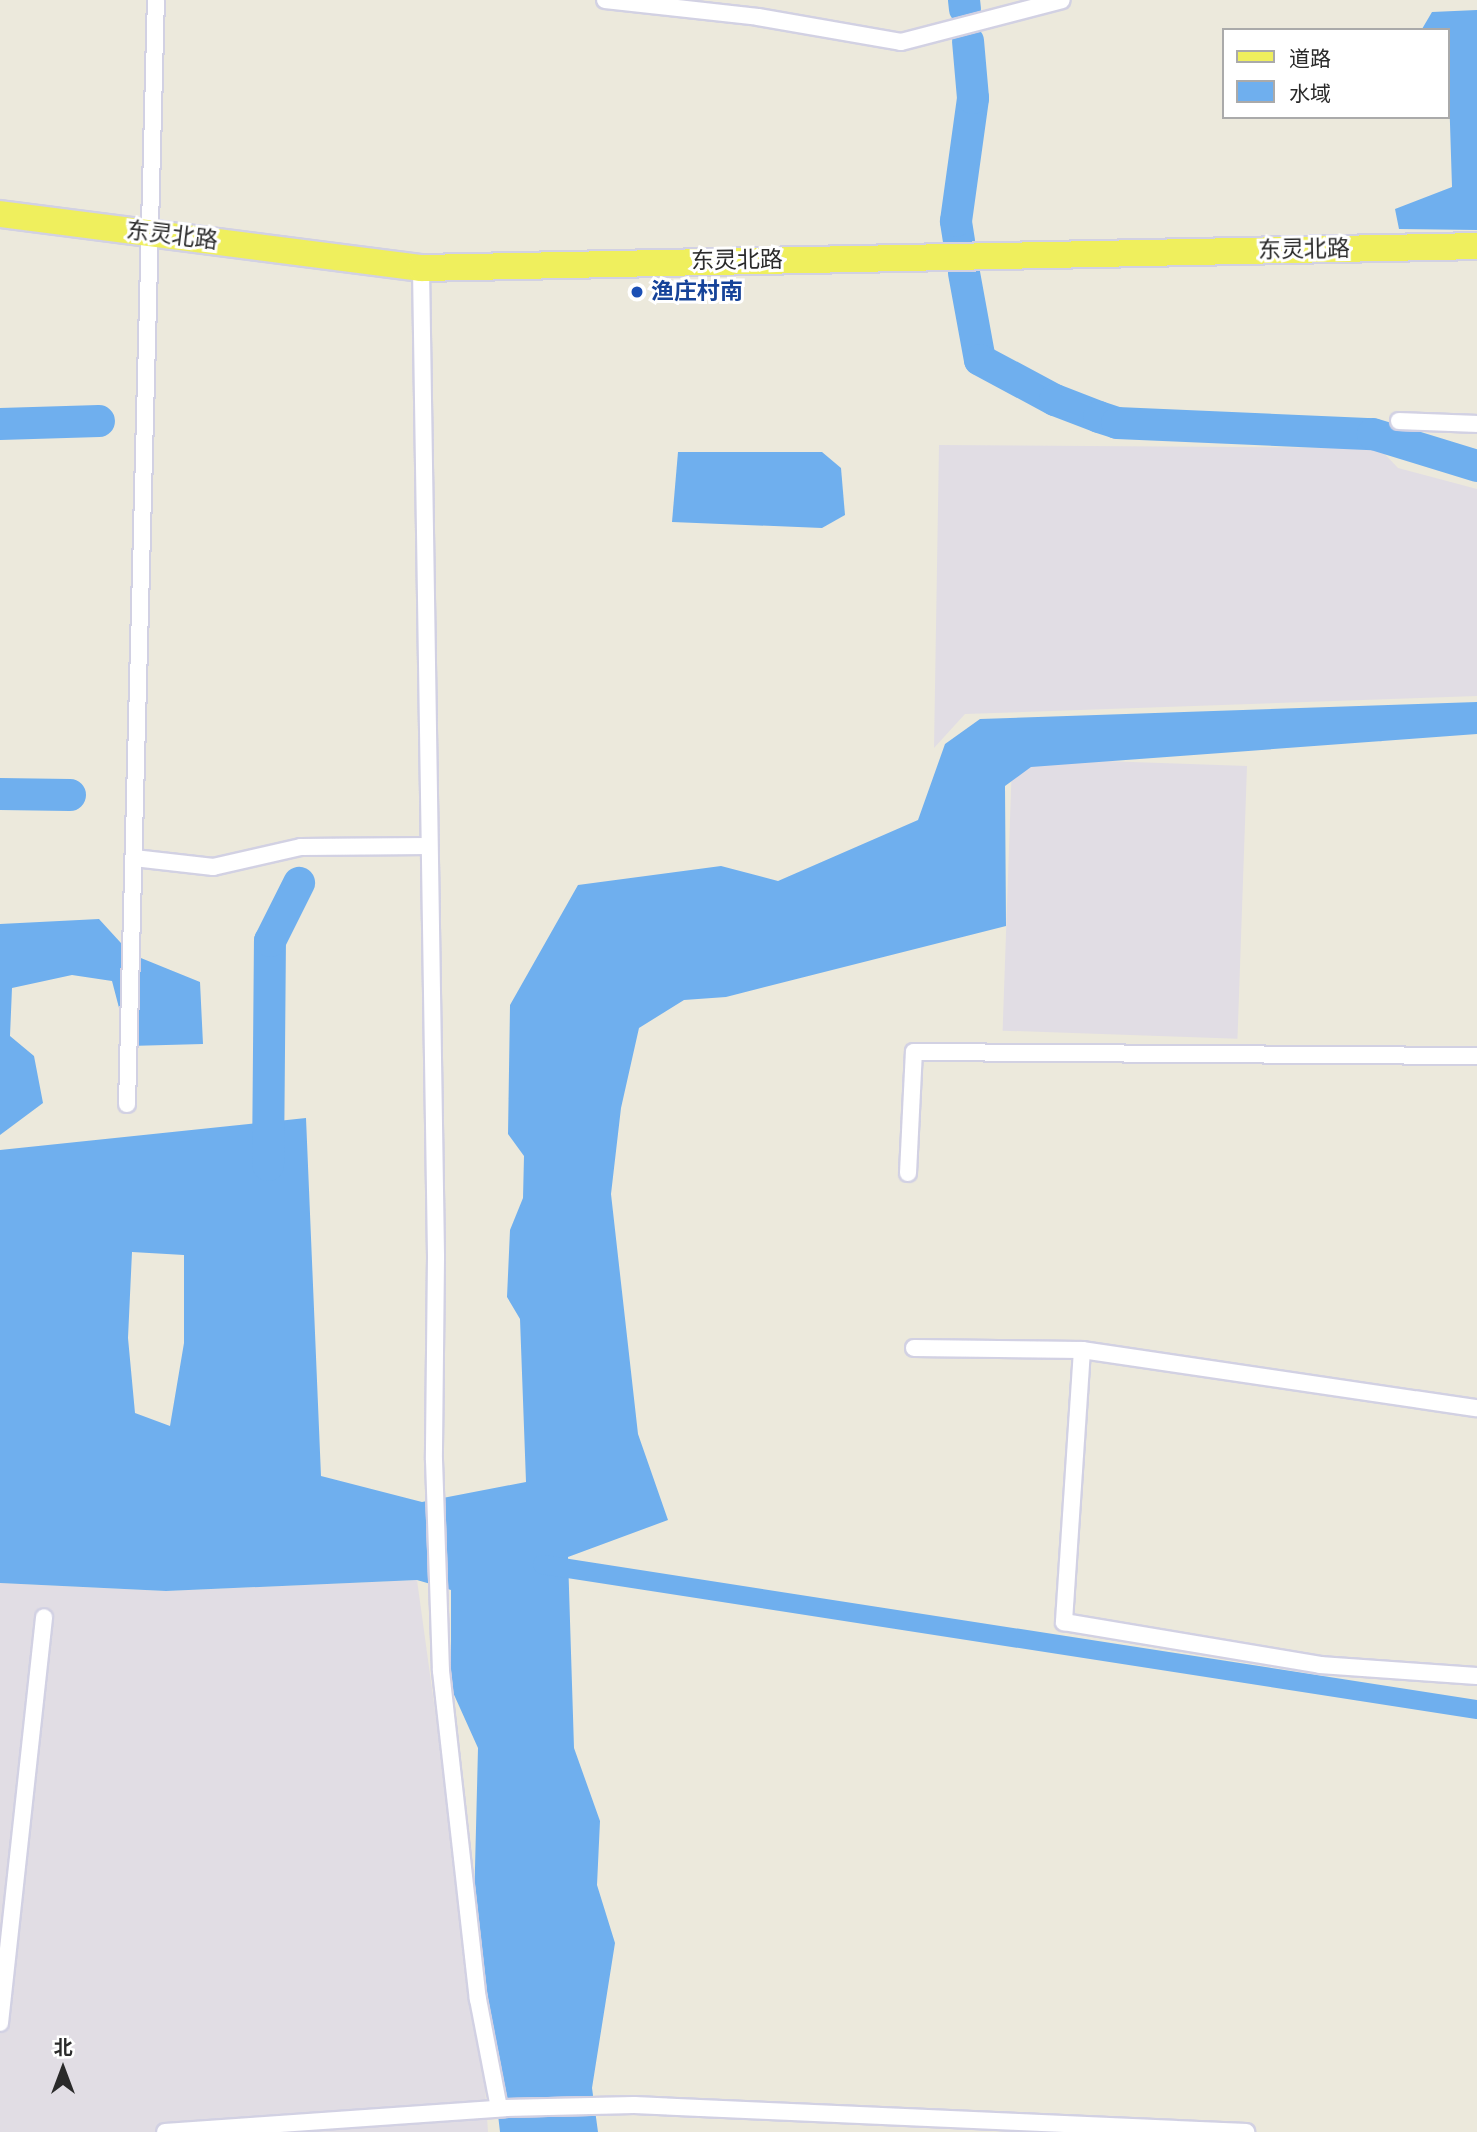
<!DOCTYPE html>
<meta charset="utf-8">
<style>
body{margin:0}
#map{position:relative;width:1477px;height:2132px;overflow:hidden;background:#ece9dc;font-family:"Work Sans","Noto Sans SC",sans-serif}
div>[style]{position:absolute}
.industrial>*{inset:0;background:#e1dde4;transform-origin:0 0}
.water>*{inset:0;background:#6fafee}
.canal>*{height:19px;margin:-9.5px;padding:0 9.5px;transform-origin:9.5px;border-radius:9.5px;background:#6fafee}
.river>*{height:32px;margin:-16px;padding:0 16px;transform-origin:16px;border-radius:16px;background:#6fafee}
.roads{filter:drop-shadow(2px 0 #d2d1e3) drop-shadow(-2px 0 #d2d1e3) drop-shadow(0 2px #d2d1e3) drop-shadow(0 -2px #d2d1e3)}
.minor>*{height:16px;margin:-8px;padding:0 8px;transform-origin:8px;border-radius:8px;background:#fff}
.primary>*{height:26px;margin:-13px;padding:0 13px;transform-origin:13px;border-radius:13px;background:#efef5d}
.dots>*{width:19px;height:19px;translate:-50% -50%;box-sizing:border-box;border:4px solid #fff;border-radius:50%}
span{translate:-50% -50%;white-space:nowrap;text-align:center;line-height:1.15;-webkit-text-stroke:6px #fff;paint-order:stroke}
.street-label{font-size:23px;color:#2a2a2a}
.transit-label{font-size:23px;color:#164399;font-weight:700}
.left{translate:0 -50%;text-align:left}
.legend{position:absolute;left:1222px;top:28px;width:228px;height:91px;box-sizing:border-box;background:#fff;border:2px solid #aaa;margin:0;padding:9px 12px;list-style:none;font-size:21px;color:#2a2a2a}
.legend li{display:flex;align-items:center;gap:14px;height:35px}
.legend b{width:35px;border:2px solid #aaa}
.north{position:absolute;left:28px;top:2034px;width:70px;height:70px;-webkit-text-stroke:5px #fff;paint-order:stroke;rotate:0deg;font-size:19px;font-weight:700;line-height:28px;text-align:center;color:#2a2a2a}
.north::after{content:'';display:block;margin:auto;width:24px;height:32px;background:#2a2a2a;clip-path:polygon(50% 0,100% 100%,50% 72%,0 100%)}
</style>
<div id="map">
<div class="industrial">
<div style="clip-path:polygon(939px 445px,1379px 448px,1398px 468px,1477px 489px,1477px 696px,965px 714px,934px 748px)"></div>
<div style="left:1247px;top:766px;width:273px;height:235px;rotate:92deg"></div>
<div style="clip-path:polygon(417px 1580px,483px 2059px,488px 2132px,0 2132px,0 1583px,166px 1591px)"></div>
</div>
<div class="water">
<div style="clip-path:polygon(1477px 10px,1477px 230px,1399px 229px,1395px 209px,1452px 187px,1447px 30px,1422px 29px,1432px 12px)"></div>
<div style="clip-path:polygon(678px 452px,822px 452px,841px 468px,845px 515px,822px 528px,672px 522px)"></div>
<div style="clip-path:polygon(evenodd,1477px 702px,1477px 734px,1031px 767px,1005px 786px,1006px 926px,726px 997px,684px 1000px,639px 1028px,621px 1108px,611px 1194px,638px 1434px,668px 1520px,568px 1557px,574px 1748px,600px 1821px,597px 1885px,615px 1943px,592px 2088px,598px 2132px,500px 2132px,474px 1908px,478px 1748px,451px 1688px,451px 1590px,417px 1580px,166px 1591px,0 1583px,0 1150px,306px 1118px,321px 1476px,422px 1502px,526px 1482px,520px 1319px,507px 1297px,510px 1230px,523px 1198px,524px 1156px,508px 1134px,510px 1005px,578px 885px,721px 866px,778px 881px,918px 820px,945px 744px,980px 719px,1477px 702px,132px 1252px,184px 1255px,184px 1343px,170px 1426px,135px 1413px,128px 1338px,132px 1252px)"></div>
<div style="clip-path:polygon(99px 919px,131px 954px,200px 982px,203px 1044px,129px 1046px,112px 981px,72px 975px,12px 988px,10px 1036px,34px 1056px,43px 1103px,0 1135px,0 924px)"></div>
</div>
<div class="canal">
<div style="left:542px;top:1564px;width:946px;rotate:8.82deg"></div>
</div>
<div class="river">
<div style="left:964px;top:0;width:9px;rotate:84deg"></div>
<div style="left:959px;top:241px;width:20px;rotate:-99deg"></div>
<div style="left:956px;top:221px;width:124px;rotate:-82.1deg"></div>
<div style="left:973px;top:98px;width:57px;rotate:-95deg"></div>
<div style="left:964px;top:273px;width:88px;rotate:79.6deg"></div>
<div style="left:980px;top:360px;width:85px;rotate:28.1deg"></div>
<div style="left:1055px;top:400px;width:47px;rotate:21.1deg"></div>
<div style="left:1099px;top:417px;width:19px;rotate:18deg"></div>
<div style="left:1117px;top:423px;width:256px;rotate:2.5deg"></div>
<div style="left:1373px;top:434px;width:109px;rotate:17.1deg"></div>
<div style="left:0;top:424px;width:99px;rotate:-1.7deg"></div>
<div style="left:0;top:794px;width:70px;rotate:0.8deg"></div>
<div style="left:268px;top:1165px;width:224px;rotate:-89.5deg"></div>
<div style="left:270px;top:941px;width:65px;rotate:-63.4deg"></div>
</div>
<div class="roads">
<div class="minor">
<div style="left:605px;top:0;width:154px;rotate:6.3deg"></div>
<div style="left:758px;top:17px;width:145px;rotate:9.9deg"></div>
<div style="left:901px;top:42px;width:166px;rotate:-14.6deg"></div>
<div style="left:421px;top:268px;width:989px;rotate:89.13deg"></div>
<div style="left:436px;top:1257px;width:203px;rotate:90.6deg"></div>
<div style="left:434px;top:1460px;width:211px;rotate:88.1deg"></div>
<div style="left:441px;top:1671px;width:330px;rotate:83.6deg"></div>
<div style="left:478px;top:1999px;width:111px;rotate:79.1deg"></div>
<div style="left:1399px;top:421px;width:78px;rotate:2.2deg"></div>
<div style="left:134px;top:858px;width:80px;rotate:6.5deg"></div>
<div style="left:213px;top:867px;width:90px;rotate:-12.8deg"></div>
<div style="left:301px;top:847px;width:128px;rotate:-0.4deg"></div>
<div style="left:127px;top:1104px;width:1104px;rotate:-88.5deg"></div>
<div style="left:908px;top:1173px;width:121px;rotate:-87.2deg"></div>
<div style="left:914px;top:1052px;width:563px;rotate:0.41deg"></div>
<div style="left:914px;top:1348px;width:168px;rotate:0.7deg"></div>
<div style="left:1082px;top:1350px;width:399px;rotate:8.4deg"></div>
<div style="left:1082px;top:1350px;width:273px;rotate:93.8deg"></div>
<div style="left:1064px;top:1622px;width:260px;rotate:9.5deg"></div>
<div style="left:1320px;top:1665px;width:157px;rotate:4deg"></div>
<div style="left:0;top:2023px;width:408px;rotate:-83.8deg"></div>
<div style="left:165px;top:2132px;width:341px;rotate:-4deg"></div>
<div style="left:505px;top:2108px;width:129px;rotate:-1.3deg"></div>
<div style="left:634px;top:2105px;width:613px;rotate:2.53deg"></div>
</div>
<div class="primary">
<div style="left:0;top:214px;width:424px;rotate:7.3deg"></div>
<div style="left:421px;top:268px;width:1056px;rotate:-1.19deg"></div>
</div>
</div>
<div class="dots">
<div style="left:637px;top:292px;background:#1a4fb4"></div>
</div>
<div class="street-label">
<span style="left:172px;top:236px;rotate:7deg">东灵北路</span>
<span style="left:1304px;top:250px;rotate:-1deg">东灵北路</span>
<span style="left:737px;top:261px;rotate:-1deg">东灵北路</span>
</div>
<div class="transit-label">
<span class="left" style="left:651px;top:292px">渔庄村南</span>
</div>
<ul class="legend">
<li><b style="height:9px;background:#efef5d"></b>道路</li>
<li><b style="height:19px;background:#6fafee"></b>水域</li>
</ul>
<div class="north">北</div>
</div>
